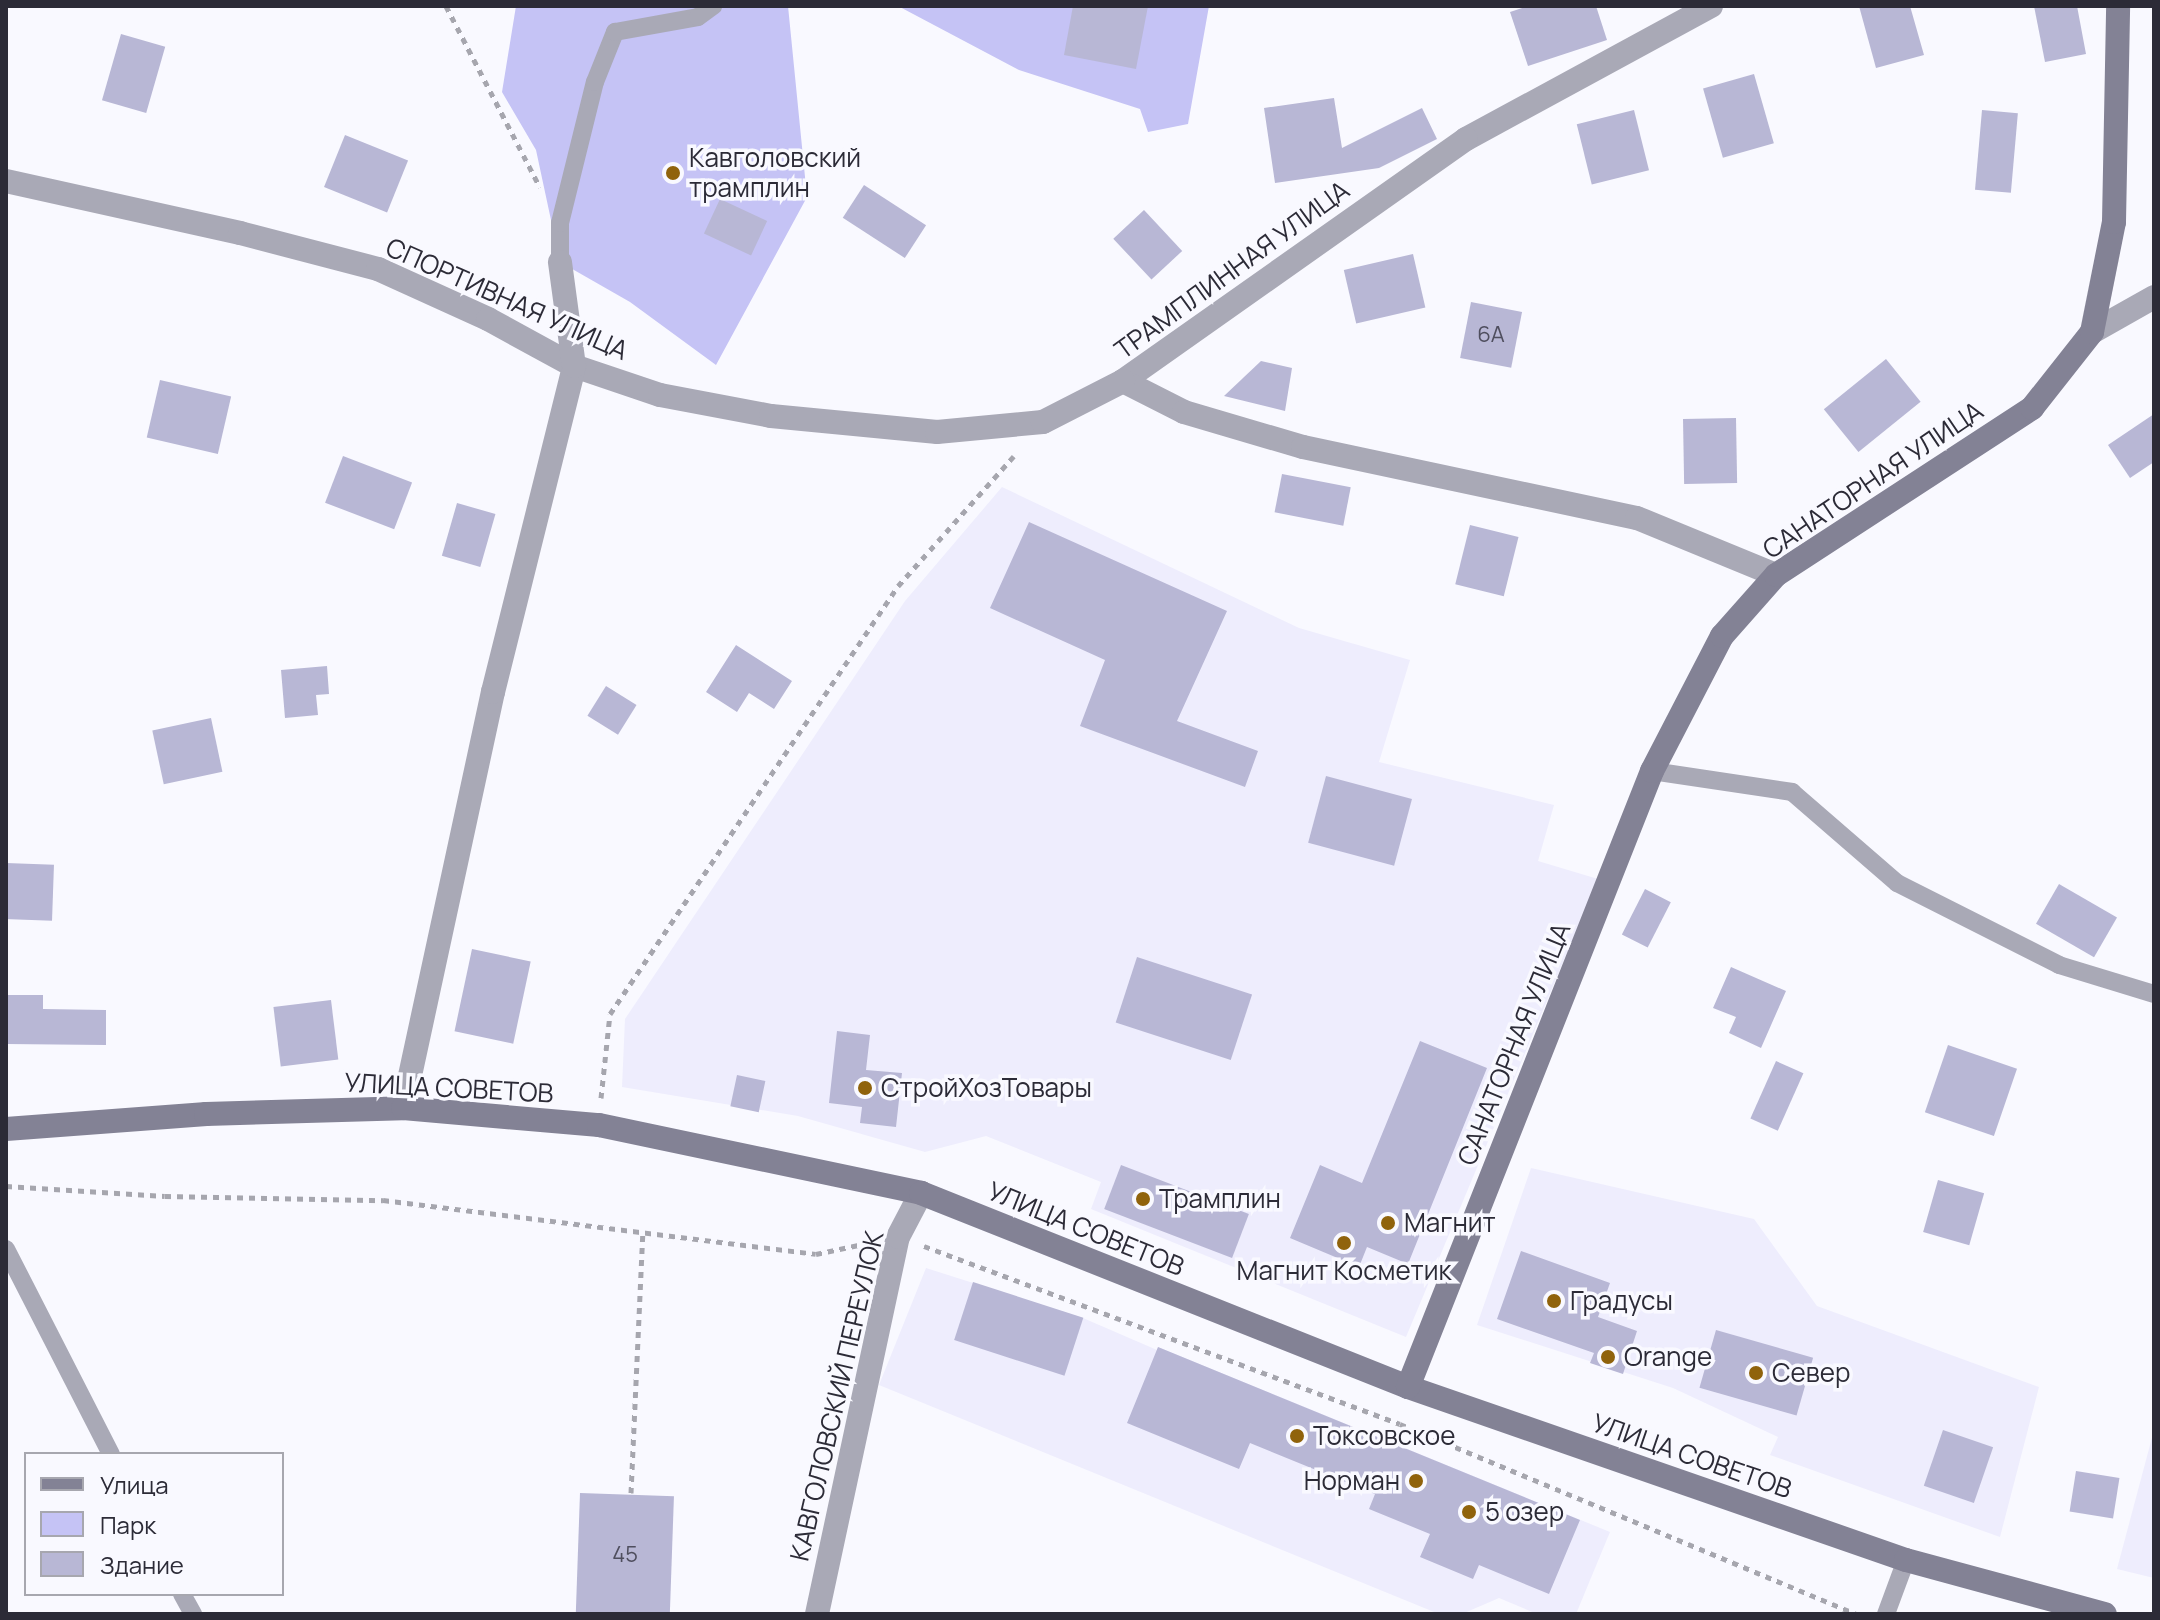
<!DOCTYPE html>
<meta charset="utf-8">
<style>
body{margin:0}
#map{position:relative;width:2160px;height:1620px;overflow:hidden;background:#f9f9ff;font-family:Manrope,sans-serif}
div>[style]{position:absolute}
.built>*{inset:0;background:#eeedfd}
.green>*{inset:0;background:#c5c3f5}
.building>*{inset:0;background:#b8b7d5;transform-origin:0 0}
.path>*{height:5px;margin-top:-2.5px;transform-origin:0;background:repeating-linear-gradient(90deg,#a6a6ae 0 6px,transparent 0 12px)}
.lane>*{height:18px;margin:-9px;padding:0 9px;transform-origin:9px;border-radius:9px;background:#a9a9b6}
.street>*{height:24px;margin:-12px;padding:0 12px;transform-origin:12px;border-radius:12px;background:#a9a9b6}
.secondary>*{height:24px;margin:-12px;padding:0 12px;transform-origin:12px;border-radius:12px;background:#838295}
.dots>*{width:22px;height:22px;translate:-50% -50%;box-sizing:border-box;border:4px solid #f9f9ff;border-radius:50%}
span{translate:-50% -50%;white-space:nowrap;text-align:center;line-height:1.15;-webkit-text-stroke:7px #f9f9ff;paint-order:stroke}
.number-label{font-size:22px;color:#4f4e5e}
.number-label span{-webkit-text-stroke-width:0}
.poi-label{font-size:26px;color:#2c2b37}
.left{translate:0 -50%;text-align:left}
.right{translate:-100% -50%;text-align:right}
.street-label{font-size:26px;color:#2c2b37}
.frame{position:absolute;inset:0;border:8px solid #2c2b37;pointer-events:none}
.legend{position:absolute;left:24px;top:1452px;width:260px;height:144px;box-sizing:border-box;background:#f9f9ff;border:2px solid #a7a7af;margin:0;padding:10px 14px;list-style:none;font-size:24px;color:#2c2b37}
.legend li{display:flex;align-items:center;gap:16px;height:40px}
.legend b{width:40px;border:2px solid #a7a7af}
</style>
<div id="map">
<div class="built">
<div style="clip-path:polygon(1002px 487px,1299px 628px,1410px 660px,1379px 762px,1554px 805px,1538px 861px,1598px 879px,1406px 1337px,1091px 1209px,1101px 1182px,986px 1136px,925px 1152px,798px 1116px,622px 1087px,625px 1019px,905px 601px)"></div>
<div style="clip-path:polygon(1531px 1168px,1754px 1219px,1817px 1306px,2039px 1387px,2000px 1537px,1770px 1455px,1778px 1437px,1673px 1388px,1477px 1325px)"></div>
<div style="clip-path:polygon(926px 1268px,1083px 1318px,1157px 1350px,1158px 1347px,1610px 1532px,1576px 1614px,1537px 1614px,1499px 1598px,1462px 1614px,1439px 1614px,879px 1385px)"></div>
<div style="clip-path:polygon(2154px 1430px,2154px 1578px,2117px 1569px)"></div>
</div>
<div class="green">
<div style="clip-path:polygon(516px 6px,788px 6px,807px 197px,716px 365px,630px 302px,560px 262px,536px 150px,502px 92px)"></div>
<div style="clip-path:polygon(898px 6px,1209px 6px,1188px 124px,1148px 132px,1140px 109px,1019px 70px)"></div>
</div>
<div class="building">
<div style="clip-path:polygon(1073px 6px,1148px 6px,1136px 69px,1064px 55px)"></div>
<div style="clip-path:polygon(1528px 6px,1596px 6px,1607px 40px,1528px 66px,1510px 12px)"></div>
<div style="clip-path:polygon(1859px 6px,1910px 6px,1924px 55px,1876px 68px)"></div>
<div style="clip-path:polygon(2034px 6px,2077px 6px,2086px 54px,2045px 62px)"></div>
<div style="left:121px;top:34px;width:46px;height:69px;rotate:16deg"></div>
<div style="left:1754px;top:74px;width:72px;height:53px;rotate:74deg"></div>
<div style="clip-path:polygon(1334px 98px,1342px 148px,1422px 108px,1437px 139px,1379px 168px,1275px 183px,1264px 108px)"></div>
<div style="left:1634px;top:110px;width:62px;height:59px;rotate:76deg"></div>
<div style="left:1982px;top:110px;width:36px;height:80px;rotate:5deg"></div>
<div style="left:345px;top:135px;width:68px;height:56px;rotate:22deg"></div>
<div style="left:864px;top:185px;width:74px;height:39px;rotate:33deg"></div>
<div style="left:720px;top:199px;width:52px;height:38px;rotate:25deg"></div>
<div style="left:1144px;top:210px;width:56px;height:42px;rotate:47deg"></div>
<div style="left:1413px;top:254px;width:55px;height:71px;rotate:77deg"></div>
<div style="left:1471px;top:302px;width:52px;height:57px;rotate:11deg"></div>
<div style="left:1886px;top:359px;width:55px;height:80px;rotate:51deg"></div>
<div style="clip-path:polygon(1261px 361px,1292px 368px,1285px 411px,1224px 396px)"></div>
<div style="left:160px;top:380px;width:73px;height:59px;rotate:13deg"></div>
<div style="clip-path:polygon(2154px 414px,2154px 462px,2130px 478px,2108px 445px)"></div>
<div style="left:1736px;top:418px;width:65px;height:53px;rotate:89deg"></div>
<div style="left:343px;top:456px;width:74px;height:50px;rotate:21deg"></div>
<div style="left:1282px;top:474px;width:70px;height:39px;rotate:11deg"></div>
<div style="left:457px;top:503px;width:40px;height:55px;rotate:16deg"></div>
<div style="clip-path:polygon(1029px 522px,1227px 611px,1177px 721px,1258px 751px,1245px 787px,1080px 726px,1105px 660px,990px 608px)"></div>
<div style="left:1470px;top:525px;width:50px;height:61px;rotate:14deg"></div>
<div style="clip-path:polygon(736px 645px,792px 681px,774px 709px,749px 693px,737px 712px,706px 692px)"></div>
<div style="clip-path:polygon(327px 666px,329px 694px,316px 695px,318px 715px,285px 718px,281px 670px)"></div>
<div style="left:606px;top:686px;width:36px;height:35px;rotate:32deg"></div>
<div style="left:211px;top:718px;width:55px;height:60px;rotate:78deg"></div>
<div style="left:1326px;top:776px;width:89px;height:69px;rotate:15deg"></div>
<div style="left:6px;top:863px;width:48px;height:56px;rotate:2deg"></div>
<div style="left:2059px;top:884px;width:67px;height:46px;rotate:30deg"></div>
<div style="left:1645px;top:889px;width:29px;height:51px;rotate:27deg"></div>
<div style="left:472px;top:949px;width:60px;height:84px;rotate:12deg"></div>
<div style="left:1137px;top:957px;width:121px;height:69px;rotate:18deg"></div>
<div style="clip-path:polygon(1731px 967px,1786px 991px,1761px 1048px,1729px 1033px,1736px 1017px,1713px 1008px)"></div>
<div style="clip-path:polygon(6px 995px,43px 995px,43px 1009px,106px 1010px,106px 1045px,6px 1044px)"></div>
<div style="left:331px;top:1000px;width:60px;height:58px;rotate:83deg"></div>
<div style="clip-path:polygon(837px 1031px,870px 1035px,866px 1070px,902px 1073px,896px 1127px,860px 1123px,862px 1107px,829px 1103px)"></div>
<div style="clip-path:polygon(1420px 1041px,1487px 1068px,1408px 1264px,1367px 1247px,1359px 1267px,1290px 1238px,1320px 1165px,1362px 1183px)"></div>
<div style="left:1948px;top:1045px;width:73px;height:71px;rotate:19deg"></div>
<div style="left:1776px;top:1061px;width:30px;height:63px;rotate:24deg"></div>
<div style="left:737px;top:1075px;width:29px;height:32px;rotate:12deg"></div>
<div style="left:1121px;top:1165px;width:137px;height:47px;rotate:21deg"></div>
<div style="left:1938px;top:1180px;width:48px;height:54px;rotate:16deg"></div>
<div style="clip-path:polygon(1521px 1251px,1610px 1283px,1598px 1317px,1637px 1331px,1623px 1374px,1590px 1363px,1594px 1353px,1497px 1319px)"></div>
<div style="left:973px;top:1282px;width:116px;height:61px;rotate:18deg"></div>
<div style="left:1716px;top:1330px;width:101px;height:60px;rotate:16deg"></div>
<div style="clip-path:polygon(1158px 1347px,1580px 1520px,1549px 1594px,1479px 1565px,1473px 1579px,1420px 1557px,1430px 1534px,1369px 1509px,1375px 1494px,1250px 1443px,1239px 1469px,1127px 1423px)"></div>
<div style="left:1943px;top:1430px;width:53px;height:59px;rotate:19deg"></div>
<div style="left:2076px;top:1471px;width:44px;height:41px;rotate:9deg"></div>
<div style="left:580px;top:1493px;width:94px;height:121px;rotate:2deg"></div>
</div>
<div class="path">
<div style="left:446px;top:6px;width:204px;rotate:62.6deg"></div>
<div style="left:601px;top:1098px;width:84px;rotate:-83.9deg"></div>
<div style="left:610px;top:1014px;width:516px;rotate:-56.06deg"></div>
<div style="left:898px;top:586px;width:174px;rotate:-48.3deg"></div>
<div style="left:6px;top:1186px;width:159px;rotate:3.6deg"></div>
<div style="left:165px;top:1196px;width:218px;rotate:1.1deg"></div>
<div style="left:383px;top:1200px;width:436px;rotate:7.1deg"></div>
<div style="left:816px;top:1254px;width:53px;rotate:-11.9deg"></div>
<div style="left:924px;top:1246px;width:508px;rotate:20.5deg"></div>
<div style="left:1400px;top:1424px;width:495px;rotate:22.6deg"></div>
<div style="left:631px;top:1493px;width:262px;rotate:-87.4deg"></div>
</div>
<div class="lane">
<div style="left:560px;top:262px;width:39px;rotate:-90deg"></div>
<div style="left:560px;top:223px;width:145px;rotate:-76.1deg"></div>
<div style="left:595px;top:82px;width:54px;rotate:-68.2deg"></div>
<div style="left:615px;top:32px;width:84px;rotate:-10.2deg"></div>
<div style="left:698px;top:17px;width:19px;rotate:-36deg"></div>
<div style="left:1652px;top:771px;width:142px;rotate:8.5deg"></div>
<div style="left:1792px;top:792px;width:139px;rotate:40.9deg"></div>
<div style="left:1897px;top:883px;width:182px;rotate:26.8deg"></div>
<div style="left:2059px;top:965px;width:99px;rotate:17deg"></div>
<div style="left:6px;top:1249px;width:230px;rotate:62.9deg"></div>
<div style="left:182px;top:1594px;width:23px;rotate:61deg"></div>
<div style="left:1886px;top:1614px;width:58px;rotate:-69.7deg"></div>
</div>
<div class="street">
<div style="left:1711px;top:6px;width:279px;rotate:151.5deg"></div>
<div style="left:1466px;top:139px;width:420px;rotate:144.8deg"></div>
<div style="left:1123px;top:381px;width:68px;rotate:26.9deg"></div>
<div style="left:1184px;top:412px;width:124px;rotate:16.4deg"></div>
<div style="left:1303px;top:447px;width:341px;rotate:12deg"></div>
<div style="left:1637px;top:518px;width:150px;rotate:22.3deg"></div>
<div style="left:6px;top:181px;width:240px;rotate:12.5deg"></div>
<div style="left:240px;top:233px;width:143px;rotate:14.6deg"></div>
<div style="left:378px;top:269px;width:121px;rotate:24.4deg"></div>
<div style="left:488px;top:319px;width:98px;rotate:28.7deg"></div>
<div style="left:574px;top:366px;width:91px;rotate:18.6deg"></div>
<div style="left:660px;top:395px;width:113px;rotate:10.7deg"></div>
<div style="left:771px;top:416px;width:167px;rotate:5.5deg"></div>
<div style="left:937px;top:432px;width:106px;rotate:-5.4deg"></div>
<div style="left:1043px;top:422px;width:90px;rotate:-27.1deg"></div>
<div style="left:2092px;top:332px;width:71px;rotate:-29.4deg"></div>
<div style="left:403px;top:1108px;width:426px;rotate:-77.8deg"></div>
<div style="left:493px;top:692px;width:336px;rotate:-76deg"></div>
<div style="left:574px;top:366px;width:105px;rotate:-97.7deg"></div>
<div style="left:817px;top:1614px;width:386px;rotate:-77.9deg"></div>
<div style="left:898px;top:1237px;width:50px;rotate:-62.4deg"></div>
</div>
<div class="secondary">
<div style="left:6px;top:1129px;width:201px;rotate:-4.3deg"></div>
<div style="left:206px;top:1114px;width:197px;rotate:-1.7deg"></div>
<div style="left:403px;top:1108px;width:197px;rotate:5deg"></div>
<div style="left:599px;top:1125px;width:329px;rotate:11.9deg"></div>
<div style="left:921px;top:1193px;width:524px;rotate:21.72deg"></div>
<div style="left:1408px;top:1387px;width:527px;rotate:19.16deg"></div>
<div style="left:1906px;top:1560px;width:206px;rotate:15.2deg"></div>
<div style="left:1408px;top:1387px;width:663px;rotate:-68.39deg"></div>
<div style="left:1652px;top:771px;width:152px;rotate:-62.6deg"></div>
<div style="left:1722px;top:636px;width:81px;rotate:-48.5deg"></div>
<div style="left:1776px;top:575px;width:306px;rotate:-33.1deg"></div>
<div style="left:2032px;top:408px;width:97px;rotate:-51.7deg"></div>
<div style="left:2092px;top:332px;width:112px;rotate:-78.7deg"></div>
<div style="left:2114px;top:222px;width:216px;rotate:-88.9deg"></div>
</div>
<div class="dots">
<div style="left:673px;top:173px;background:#90630c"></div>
<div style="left:865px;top:1088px;background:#90630c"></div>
<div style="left:1143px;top:1199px;background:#90630c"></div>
<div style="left:1388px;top:1223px;background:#90630c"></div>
<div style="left:1344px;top:1243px;background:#90630c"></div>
<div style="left:1554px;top:1301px;background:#90630c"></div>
<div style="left:1608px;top:1357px;background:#90630c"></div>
<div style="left:1756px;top:1373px;background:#90630c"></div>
<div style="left:1297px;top:1436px;background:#90630c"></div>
<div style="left:1416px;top:1481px;background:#90630c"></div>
<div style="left:1469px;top:1512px;background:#90630c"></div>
</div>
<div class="number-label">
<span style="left:1491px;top:335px">6А</span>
<span style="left:625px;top:1555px">45</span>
</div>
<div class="poi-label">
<span class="left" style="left:689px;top:173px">Кавголовский<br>трамплин</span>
<span class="left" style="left:881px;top:1088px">СтройХозТовары</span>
<span class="left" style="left:1159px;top:1199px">Трамплин</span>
<span class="left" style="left:1404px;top:1223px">Магнит</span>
<span style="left:1344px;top:1271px">Магнит Косметик</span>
<span class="left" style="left:1570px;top:1301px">Градусы</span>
<span class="left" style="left:1624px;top:1357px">Orange</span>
<span class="left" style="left:1772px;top:1373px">Север</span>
<span class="left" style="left:1313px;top:1436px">Токсовское</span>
<span class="right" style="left:1400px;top:1481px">Норман</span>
<span class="left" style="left:1485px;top:1512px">5 озер</span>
</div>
<div class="street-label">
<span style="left:1232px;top:270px;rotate:-36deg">ТРАМПЛИННАЯ УЛИЦА</span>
<span style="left:507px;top:299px;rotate:24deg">СПОРТИВНАЯ УЛИЦА</span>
<span style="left:1873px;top:480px;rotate:-34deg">САНАТОРНАЯ УЛИЦА</span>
<span style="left:1514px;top:1044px;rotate:-68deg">САНАТОРНАЯ УЛИЦА</span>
<span style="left:449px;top:1088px;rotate:3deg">УЛИЦА СОВЕТОВ</span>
<span style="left:1086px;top:1229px;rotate:22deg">УЛИЦА СОВЕТОВ</span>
<span style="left:837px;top:1396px;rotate:-77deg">КАВГОЛОВСКИЙ ПЕРЕУЛОК</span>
<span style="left:1692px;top:1456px;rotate:19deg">УЛИЦА СОВЕТОВ</span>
</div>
<div class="frame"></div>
<ul class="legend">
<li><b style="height:10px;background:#838295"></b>Улица</li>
<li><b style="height:22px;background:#c5c3f5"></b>Парк</li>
<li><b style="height:22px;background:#b8b7d5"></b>Здание</li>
</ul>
</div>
